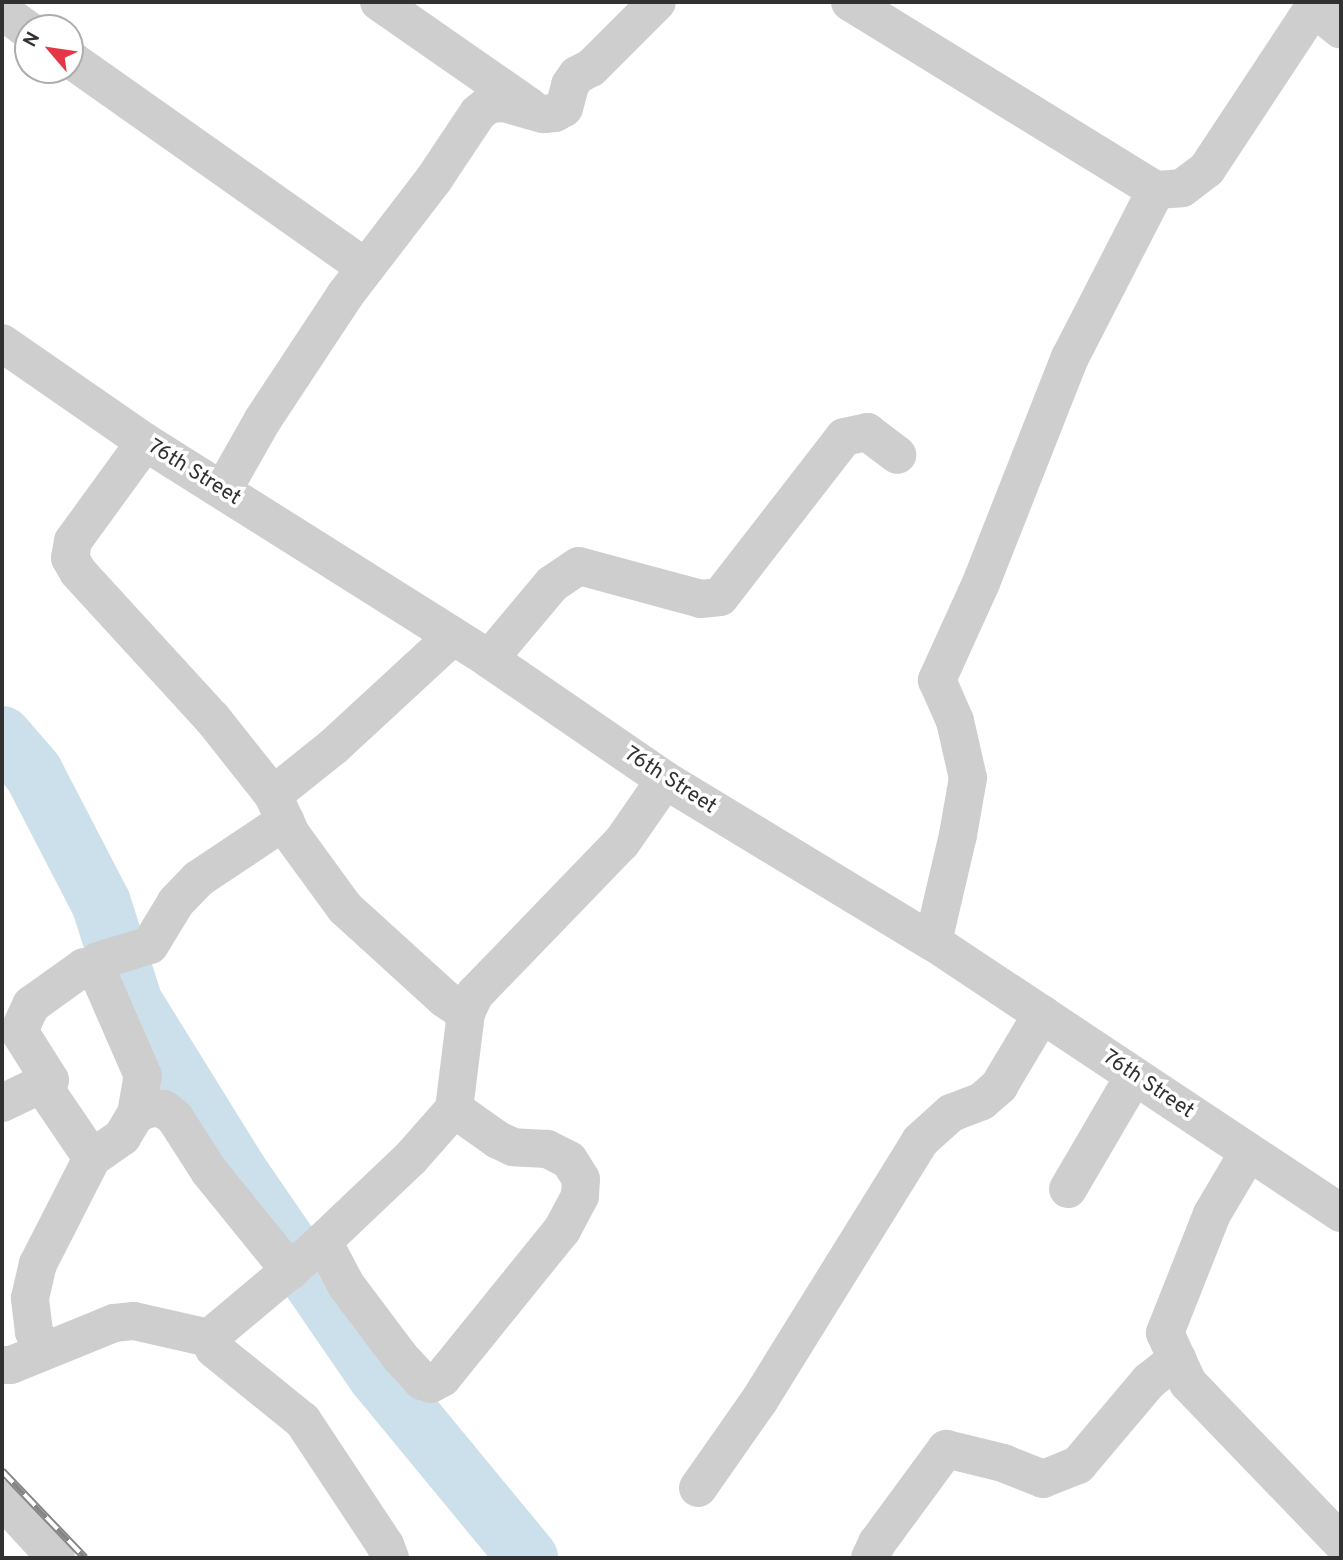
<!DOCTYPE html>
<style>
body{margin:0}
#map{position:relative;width:1343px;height:1560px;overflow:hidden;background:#fff;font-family:Overpass,sans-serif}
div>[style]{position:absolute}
.river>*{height:60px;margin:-30px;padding:0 30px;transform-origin:30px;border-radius:30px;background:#cce0ec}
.minor>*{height:38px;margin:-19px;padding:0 19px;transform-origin:19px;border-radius:19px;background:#cecece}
.rail>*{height:8px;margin-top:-4px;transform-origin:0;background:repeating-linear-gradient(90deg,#fff 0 16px,#868686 0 32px);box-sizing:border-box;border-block:2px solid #868686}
span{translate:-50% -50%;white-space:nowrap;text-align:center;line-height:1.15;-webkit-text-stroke:7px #fff;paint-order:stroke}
.street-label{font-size:21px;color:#313131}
.frame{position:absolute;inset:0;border:4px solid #313131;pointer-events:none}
.north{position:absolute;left:14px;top:14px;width:70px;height:70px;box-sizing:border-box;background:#fff;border:2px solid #adadad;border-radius:50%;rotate:299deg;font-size:19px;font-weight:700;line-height:28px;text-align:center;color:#313131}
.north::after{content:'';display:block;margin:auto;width:24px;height:32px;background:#e43644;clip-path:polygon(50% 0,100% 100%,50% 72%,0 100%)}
</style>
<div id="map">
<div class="river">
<div style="left:2px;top:736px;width:48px;rotate:49.3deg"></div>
<div style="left:33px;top:772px;width:148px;rotate:62.6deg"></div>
<div style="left:101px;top:903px;width:105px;rotate:72.3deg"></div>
<div style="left:133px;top:1003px;width:198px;rotate:58.2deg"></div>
<div style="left:237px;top:1171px;width:249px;rotate:55.5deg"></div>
<div style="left:378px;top:1376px;width:236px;rotate:50.5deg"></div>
</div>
<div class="minor">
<div style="left:379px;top:2px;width:184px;rotate:34.8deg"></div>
<div style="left:850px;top:2px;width:359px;rotate:31.6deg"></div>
<div style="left:1156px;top:190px;width:188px;rotate:117.2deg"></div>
<div style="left:1070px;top:357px;width:243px;rotate:111.5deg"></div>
<div style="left:981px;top:583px;width:107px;rotate:114.4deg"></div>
<div style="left:937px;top:680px;width:45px;rotate:66.3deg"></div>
<div style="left:955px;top:721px;width:58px;rotate:77.2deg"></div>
<div style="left:968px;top:778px;width:58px;rotate:100deg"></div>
<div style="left:958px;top:835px;width:110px;rotate:103.2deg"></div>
<div style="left:1313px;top:7px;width:36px;rotate:39deg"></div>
<div style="left:2px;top:11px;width:32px;rotate:36deg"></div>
<div style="left:70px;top:59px;width:362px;rotate:35.2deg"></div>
<div style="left:1156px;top:190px;width:26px;rotate:-4deg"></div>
<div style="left:1182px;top:188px;width:31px;rotate:-37deg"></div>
<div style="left:1207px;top:169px;width:200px;rotate:-56.6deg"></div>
<div style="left:2px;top:343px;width:174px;rotate:34.7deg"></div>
<div style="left:145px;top:442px;width:407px;rotate:32.2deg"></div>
<div style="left:489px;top:659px;width:214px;rotate:34.5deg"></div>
<div style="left:665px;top:780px;width:313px;rotate:31.2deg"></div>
<div style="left:933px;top:942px;width:490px;rotate:33.6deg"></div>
<div style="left:145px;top:442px;width:122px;rotate:126deg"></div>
<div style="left:73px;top:541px;width:17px;rotate:100deg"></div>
<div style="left:70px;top:558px;width:16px;rotate:60deg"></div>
<div style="left:78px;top:572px;width:198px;rotate:47.5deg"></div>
<div style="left:212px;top:718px;width:98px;rotate:51.6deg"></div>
<div style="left:273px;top:795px;width:77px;rotate:-38.7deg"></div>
<div style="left:333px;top:747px;width:162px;rotate:-42.7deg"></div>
<div style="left:223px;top:490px;width:79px;rotate:-60.5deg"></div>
<div style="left:262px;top:421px;width:151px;rotate:-56.6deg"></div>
<div style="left:345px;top:295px;width:146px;rotate:-52.5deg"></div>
<div style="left:434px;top:179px;width:79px;rotate:-56.3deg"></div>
<div style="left:478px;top:113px;width:14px;rotate:-39deg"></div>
<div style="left:489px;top:104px;width:15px;rotate:-4deg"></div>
<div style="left:504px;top:103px;width:41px;rotate:15.8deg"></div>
<div style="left:543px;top:114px;width:12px;rotate:-5deg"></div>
<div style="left:555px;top:113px;width:10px;rotate:-29deg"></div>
<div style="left:564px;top:108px;width:24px;rotate:-75deg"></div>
<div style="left:570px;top:85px;width:12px;rotate:-55deg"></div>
<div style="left:577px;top:75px;width:16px;rotate:-27deg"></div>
<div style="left:591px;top:68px;width:93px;rotate:-45deg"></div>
<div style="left:489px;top:659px;width:98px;rotate:-50deg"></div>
<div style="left:552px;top:584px;width:32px;rotate:-34deg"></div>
<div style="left:579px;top:566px;width:126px;rotate:15.1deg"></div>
<div style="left:701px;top:599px;width:19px;rotate:-6deg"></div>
<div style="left:720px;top:597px;width:202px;rotate:-52.2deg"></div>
<div style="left:844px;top:437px;width:24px;rotate:-12deg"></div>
<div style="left:867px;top:432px;width:38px;rotate:37deg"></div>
<div style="left:274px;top:797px;width:41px;rotate:65.3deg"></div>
<div style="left:291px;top:834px;width:92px;rotate:53.9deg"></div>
<div style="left:345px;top:908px;width:135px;rotate:42.3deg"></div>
<div style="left:445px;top:999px;width:25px;rotate:34deg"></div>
<div style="left:43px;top:1086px;width:87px;rotate:55.8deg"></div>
<div style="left:2px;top:1103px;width:53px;rotate:-25.6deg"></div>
<div style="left:50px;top:1080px;width:58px;rotate:-122.3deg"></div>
<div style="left:19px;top:1031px;width:29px;rotate:-65deg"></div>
<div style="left:31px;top:1005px;width:65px;rotate:-35.6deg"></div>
<div style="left:84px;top:967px;width:19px;rotate:32deg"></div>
<div style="left:136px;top:1114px;width:39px;rotate:-80deg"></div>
<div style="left:143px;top:1076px;width:108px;rotate:-113.5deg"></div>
<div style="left:100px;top:977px;width:16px;rotate:-97deg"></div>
<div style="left:98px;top:961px;width:54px;rotate:-17.1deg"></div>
<div style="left:150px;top:945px;width:50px;rotate:-58.8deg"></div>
<div style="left:176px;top:902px;width:32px;rotate:-46deg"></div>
<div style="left:198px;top:879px;width:105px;rotate:-33.7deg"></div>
<div style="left:1248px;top:1153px;width:71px;rotate:120.5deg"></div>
<div style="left:1212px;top:1214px;width:128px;rotate:111.6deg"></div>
<div style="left:1165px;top:1333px;width:55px;rotate:65.3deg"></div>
<div style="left:1188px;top:1383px;width:221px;rotate:46.1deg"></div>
<div style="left:1068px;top:1189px;width:131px;rotate:-59.7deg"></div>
<div style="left:323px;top:1241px;width:50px;rotate:62.4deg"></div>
<div style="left:346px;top:1285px;width:90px;rotate:53.1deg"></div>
<div style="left:400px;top:1357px;width:33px;rotate:47deg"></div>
<div style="left:422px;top:1381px;width:9px;rotate:18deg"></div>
<div style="left:431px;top:1384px;width:13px;rotate:-29deg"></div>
<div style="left:442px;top:1378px;width:191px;rotate:-51deg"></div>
<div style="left:562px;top:1230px;width:38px;rotate:-62deg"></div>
<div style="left:580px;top:1196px;width:17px;rotate:-87deg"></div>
<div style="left:581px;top:1179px;width:22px;rotate:-122deg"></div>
<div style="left:569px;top:1160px;width:25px;rotate:-153deg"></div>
<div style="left:547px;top:1149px;width:34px;rotate:-177deg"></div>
<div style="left:513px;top:1147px;width:17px;rotate:-155deg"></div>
<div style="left:498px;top:1140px;width:54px;rotate:-144.8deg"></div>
<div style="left:44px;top:1350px;width:21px;rotate:-119deg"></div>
<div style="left:34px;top:1332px;width:34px;rotate:-97deg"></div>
<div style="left:30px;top:1298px;width:35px;rotate:-77deg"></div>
<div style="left:38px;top:1264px;width:119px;rotate:-63deg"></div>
<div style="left:92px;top:1158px;width:37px;rotate:-35deg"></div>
<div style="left:122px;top:1137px;width:27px;rotate:-59deg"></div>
<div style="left:136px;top:1114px;width:16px;rotate:-22deg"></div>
<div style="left:151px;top:1108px;width:13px;rotate:4deg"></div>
<div style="left:164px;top:1109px;width:14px;rotate:39deg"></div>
<div style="left:175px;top:1118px;width:63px;rotate:57.3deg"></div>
<div style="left:209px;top:1171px;width:129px;rotate:51deg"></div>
<div style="left:2px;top:1365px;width:9px"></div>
<div style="left:11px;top:1365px;width:111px;rotate:-22.2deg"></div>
<div style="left:114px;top:1323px;width:20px;rotate:-6deg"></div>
<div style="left:134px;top:1321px;width:77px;rotate:12.8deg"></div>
<div style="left:698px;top:1488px;width:106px;rotate:-55deg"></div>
<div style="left:759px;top:1401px;width:306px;rotate:-58.2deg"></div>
<div style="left:920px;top:1141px;width:42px;rotate:-42.1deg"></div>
<div style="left:951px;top:1113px;width:33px;rotate:-21deg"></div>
<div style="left:982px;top:1101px;width:23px;rotate:-41deg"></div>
<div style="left:999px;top:1086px;width:84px;rotate:-59.2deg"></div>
<div style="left:2px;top:1499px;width:80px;rotate:47.5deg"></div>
<div style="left:390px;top:1558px;width:14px;rotate:-111deg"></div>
<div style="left:385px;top:1545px;width:149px;rotate:-123.5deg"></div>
<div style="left:303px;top:1421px;width:114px;rotate:-141deg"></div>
<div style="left:214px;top:1349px;width:12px;rotate:-114deg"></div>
<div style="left:209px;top:1338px;width:138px;rotate:-40deg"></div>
<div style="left:315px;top:1249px;width:131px;rotate:-43.5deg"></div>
<div style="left:410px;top:1159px;width:67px;rotate:-48.7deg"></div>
<div style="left:454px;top:1109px;width:97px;rotate:-82.9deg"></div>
<div style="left:466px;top:1013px;width:21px;rotate:-65deg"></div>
<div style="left:475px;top:994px;width:211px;rotate:-46deg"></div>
<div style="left:622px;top:842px;width:75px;rotate:-55.3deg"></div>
<div style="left:870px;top:1558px;width:17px;rotate:-65deg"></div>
<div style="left:877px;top:1543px;width:117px;rotate:-53.7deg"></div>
<div style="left:946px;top:1449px;width:59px;rotate:13.8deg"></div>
<div style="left:1003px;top:1463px;width:43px;rotate:21.8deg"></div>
<div style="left:1043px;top:1479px;width:38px;rotate:-22deg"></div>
<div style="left:1078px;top:1465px;width:110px;rotate:-49.8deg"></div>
<div style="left:1149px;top:1381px;width:36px;rotate:-38deg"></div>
</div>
<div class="rail">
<div style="left:2px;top:1471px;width:120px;rotate:46.3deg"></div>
</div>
<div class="street-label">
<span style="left:194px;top:473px;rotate:32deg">76th Street</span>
<span style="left:670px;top:781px;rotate:33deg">76th Street</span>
<span style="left:1148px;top:1085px;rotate:34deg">76th Street</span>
</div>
<div class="frame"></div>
<div class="north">N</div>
</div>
